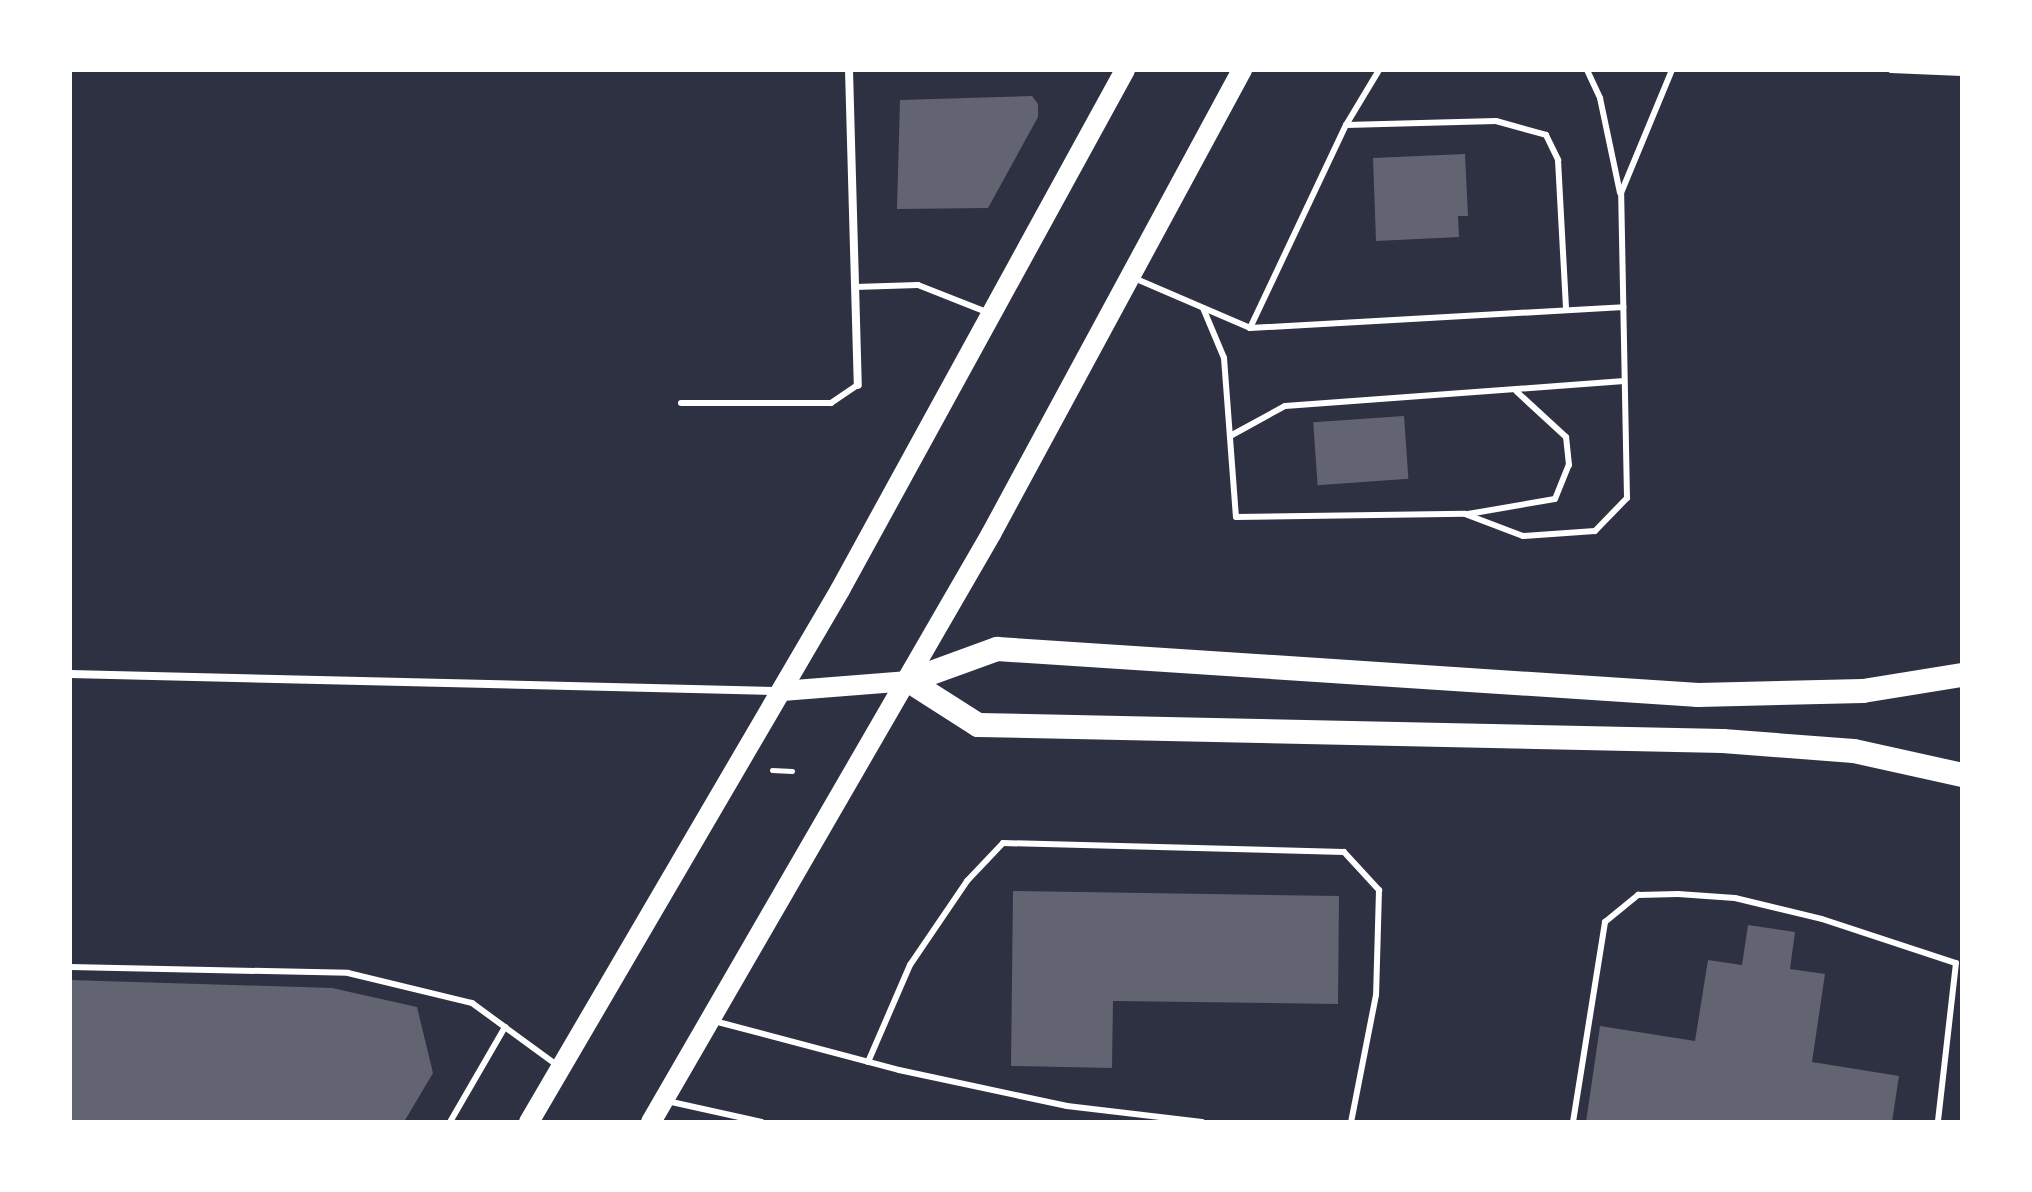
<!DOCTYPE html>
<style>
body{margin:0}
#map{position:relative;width:2032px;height:1192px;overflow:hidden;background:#2d3142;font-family:Cabin,sans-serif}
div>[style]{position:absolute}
.building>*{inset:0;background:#626471;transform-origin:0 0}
.path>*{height:5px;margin:-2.5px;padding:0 2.5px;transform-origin:2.5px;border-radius:2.5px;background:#fff}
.service>*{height:6px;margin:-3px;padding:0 3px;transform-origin:3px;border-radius:3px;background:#fff}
.minor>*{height:8px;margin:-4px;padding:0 4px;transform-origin:4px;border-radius:4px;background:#fff}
.primary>*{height:20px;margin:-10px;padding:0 10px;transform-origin:10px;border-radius:10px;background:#fff}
.motorway>*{height:24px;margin:-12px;padding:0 12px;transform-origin:12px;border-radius:12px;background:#fff}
span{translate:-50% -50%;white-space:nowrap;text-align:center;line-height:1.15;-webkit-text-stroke:8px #fff;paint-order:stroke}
.frame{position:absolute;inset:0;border:72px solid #fff;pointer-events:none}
</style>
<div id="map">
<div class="building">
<div style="clip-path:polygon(1032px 96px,1038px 104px,1038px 117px,988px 208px,897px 209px,900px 100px)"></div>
<div style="clip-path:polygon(1465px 154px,1468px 216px,1458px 216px,1459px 237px,1376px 241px,1373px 158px)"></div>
<div style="left:1404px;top:416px;width:63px;height:91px;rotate:86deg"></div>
<div style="clip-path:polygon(1013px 891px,1339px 896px,1338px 1004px,1113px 1001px,1112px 1068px,1011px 1066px)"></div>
<div style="clip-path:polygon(1748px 925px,1795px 932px,1790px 969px,1825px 974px,1812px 1062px,1899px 1076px,1892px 1122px,1586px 1122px,1600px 1026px,1695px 1041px,1708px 960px,1742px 965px)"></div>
<div style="clip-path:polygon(70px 980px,332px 988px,417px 1007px,433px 1073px,404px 1122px,70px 1122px)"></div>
</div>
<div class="path">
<div style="left:772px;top:770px;width:20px;rotate:3deg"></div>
</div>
<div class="service">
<div style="left:1587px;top:70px;width:31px;rotate:65deg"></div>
<div style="left:1600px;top:98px;width:97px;rotate:78.1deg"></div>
<div style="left:1891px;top:70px;width:71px;rotate:2.4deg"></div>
<div style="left:1346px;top:125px;width:150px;rotate:-1.5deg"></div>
<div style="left:1496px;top:121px;width:52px;rotate:15.6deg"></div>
<div style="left:1546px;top:135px;width:28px;rotate:64deg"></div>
<div style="left:1558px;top:160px;width:149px;rotate:86.9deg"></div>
<div style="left:1134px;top:278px;width:126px;rotate:23.3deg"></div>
<div style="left:1250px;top:328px;width:374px;rotate:-3.2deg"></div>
<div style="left:855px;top:287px;width:63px;rotate:-1.8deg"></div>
<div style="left:918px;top:285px;width:76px;rotate:21.5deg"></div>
<div style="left:1203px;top:308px;width:54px;rotate:67.2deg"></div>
<div style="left:1224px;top:358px;width:159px;rotate:85.7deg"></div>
<div style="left:1236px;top:517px;width:229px;rotate:-0.8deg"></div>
<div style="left:1465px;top:514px;width:62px;rotate:20.8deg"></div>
<div style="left:1523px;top:536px;width:72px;rotate:-4deg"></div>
<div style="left:1595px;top:531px;width:46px;rotate:-45.9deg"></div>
<div style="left:1627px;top:498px;width:305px;rotate:-91.1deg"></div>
<div style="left:1621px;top:193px;width:133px;rotate:-67.5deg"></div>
<div style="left:1250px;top:328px;width:225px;rotate:-64.7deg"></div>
<div style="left:1346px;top:125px;width:64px;rotate:-59deg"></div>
<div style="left:681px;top:403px;width:150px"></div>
<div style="left:831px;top:403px;width:32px;rotate:-34deg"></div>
<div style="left:1232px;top:435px;width:60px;rotate:-28.7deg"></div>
<div style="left:1285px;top:406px;width:340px;rotate:-4.2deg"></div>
<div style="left:1468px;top:514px;width:88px;rotate:-9.8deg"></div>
<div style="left:1555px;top:499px;width:37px;rotate:-68deg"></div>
<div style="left:1569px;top:465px;width:28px;rotate:-96deg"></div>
<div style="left:1566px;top:437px;width:67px;rotate:-137.4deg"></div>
<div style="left:70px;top:967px;width:278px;rotate:1.2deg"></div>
<div style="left:348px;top:973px;width:128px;rotate:13.6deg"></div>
<div style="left:472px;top:1003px;width:107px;rotate:36.2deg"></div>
<div style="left:714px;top:1021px;width:191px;rotate:14.8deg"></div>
<div style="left:899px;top:1070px;width:172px;rotate:12.1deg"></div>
<div style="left:1067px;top:1106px;width:136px;rotate:6.8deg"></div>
<div style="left:868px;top:1062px;width:106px;rotate:-66.6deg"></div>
<div style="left:910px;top:965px;width:102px;rotate:-55.8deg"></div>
<div style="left:967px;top:881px;width:52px;rotate:-46.5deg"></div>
<div style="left:1003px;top:843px;width:341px;rotate:1.5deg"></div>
<div style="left:1344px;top:852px;width:52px;rotate:47.4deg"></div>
<div style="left:1379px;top:890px;width:105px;rotate:91.6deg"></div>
<div style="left:1376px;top:995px;width:129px;rotate:101.1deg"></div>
<div style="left:667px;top:1101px;width:97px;rotate:12.5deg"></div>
<div style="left:450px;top:1122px;width:110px;rotate:-59.9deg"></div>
<div style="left:1573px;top:1122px;width:203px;rotate:-80.9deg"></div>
<div style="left:1605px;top:922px;width:43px;rotate:-39.3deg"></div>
<div style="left:1638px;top:895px;width:40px;rotate:-1.4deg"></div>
<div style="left:1678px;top:894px;width:57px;rotate:4deg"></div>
<div style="left:1735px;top:898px;width:89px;rotate:13.6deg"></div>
<div style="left:1822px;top:919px;width:141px;rotate:18.2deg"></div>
<div style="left:1956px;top:963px;width:160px;rotate:96.5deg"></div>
</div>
<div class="minor">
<div style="left:849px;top:70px;width:315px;rotate:88.4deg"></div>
<div style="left:70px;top:674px;width:707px;rotate:1.38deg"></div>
</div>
<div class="primary">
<div style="left:782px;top:691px;width:127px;rotate:-4.5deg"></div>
<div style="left:529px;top:1122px;width:616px;rotate:-59.69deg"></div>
<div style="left:840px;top:590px;width:593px;rotate:-61.27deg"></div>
<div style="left:651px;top:1122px;width:679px;rotate:-59.96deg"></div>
<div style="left:991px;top:534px;width:528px;rotate:-61.59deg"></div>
</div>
<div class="motorway">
<div style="left:909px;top:681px;width:82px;rotate:32.5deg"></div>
<div style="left:978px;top:725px;width:745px;rotate:1.23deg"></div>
<div style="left:1723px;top:741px;width:131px;rotate:4.4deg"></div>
<div style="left:1854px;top:751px;width:111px;rotate:12.5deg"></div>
<div style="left:909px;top:681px;width:94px;rotate:-20deg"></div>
<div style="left:997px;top:649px;width:703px;rotate:3.75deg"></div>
<div style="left:1698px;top:695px;width:165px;rotate:-1.4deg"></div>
<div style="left:1863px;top:691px;width:100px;rotate:-9.2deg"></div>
</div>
<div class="frame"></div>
</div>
